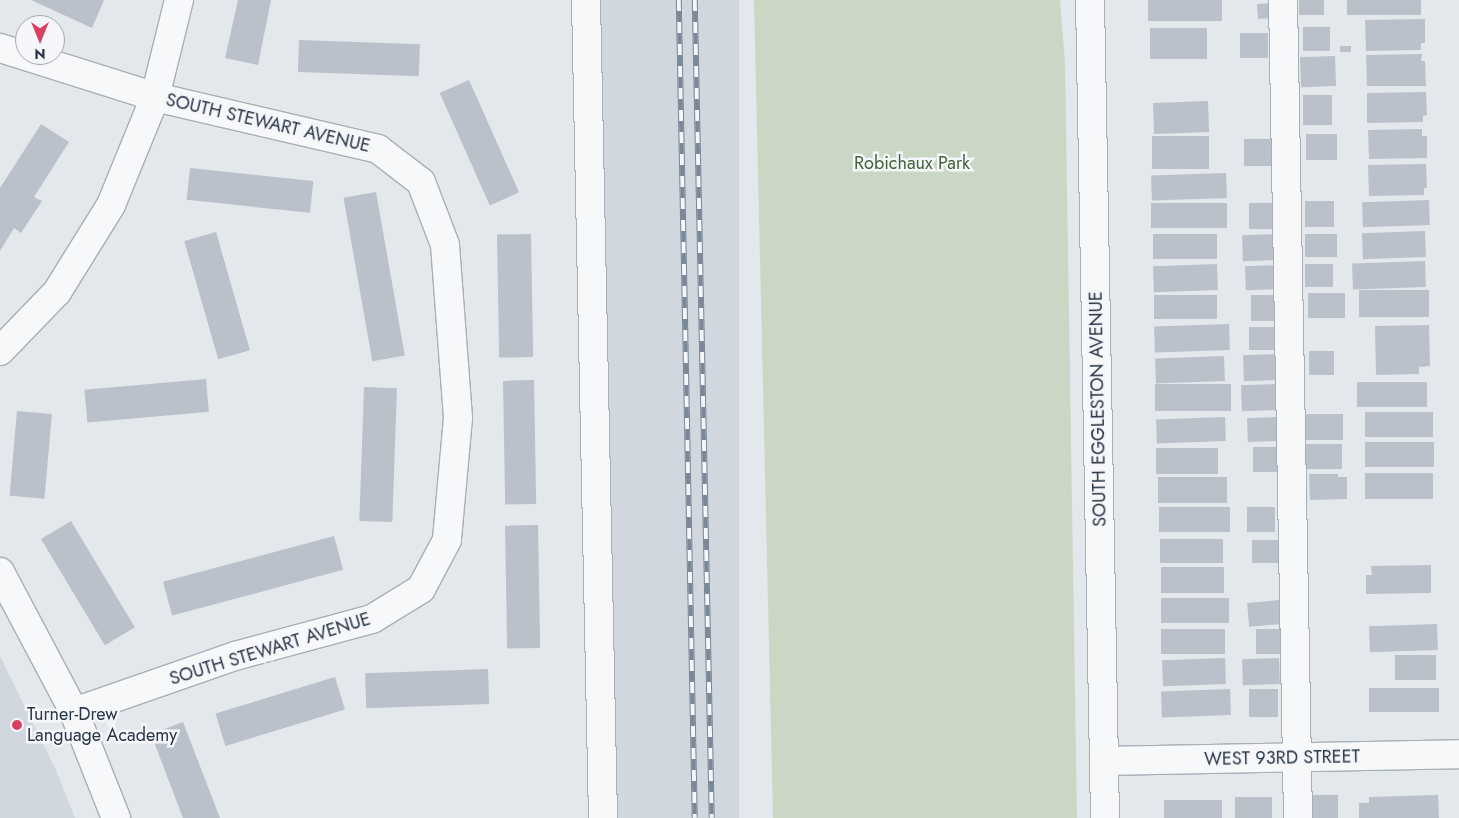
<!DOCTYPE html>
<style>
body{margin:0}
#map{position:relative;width:1459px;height:818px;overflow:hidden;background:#e3e8ec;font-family:Jost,sans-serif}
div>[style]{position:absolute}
.built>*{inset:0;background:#d1d7df;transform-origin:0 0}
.green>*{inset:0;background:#cad7c4}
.building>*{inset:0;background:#bac1cb;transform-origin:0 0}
.roads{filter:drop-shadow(1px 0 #a7afb7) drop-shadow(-1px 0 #a7afb7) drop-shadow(0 1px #a7afb7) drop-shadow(0 -1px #a7afb7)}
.minor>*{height:28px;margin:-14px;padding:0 14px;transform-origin:14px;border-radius:14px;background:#f7f8fa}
.rail>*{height:5.5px;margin-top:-2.75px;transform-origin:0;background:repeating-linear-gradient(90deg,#f4f6f9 0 11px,#7b8897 0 22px);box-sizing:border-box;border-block:1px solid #7b8897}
.dots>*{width:14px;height:14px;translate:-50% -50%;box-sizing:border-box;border:2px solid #f4f6f9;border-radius:50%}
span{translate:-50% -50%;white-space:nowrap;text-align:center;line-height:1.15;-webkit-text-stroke:5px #f4f6f9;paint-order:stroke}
.street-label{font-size:18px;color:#293647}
.park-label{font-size:18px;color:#416335}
.poi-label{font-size:18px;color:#293647}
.left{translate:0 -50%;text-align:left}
.north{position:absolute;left:15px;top:15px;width:50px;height:50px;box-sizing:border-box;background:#f4f6f9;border:1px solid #a3a9b2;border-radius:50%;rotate:180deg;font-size:14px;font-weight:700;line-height:20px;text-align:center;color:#293647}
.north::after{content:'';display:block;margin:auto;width:18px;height:22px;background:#d94162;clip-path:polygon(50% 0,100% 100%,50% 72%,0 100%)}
</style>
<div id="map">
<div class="built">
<div style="left:600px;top:0;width:139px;height:818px"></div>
<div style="clip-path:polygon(0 656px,55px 768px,75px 818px,0 818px)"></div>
</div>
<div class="green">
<div style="clip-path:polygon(754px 0,1060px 0,1065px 63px,1077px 818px,773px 818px)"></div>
</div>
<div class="building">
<div style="clip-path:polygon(31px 0,104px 0,92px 28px)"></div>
<div style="clip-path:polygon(238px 0,271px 0,258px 65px,225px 58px)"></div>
<div style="left:1148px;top:0;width:74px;height:21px"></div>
<div style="left:1299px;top:0;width:25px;height:15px"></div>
<div style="left:1347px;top:0;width:74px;height:15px"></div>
<div style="left:1272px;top:3px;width:15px;height:15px;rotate:86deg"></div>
<div style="clip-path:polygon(1425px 19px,1425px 43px,1421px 43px,1421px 50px,1366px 51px,1365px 20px)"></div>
<div style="left:1330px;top:27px;width:24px;height:27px;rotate:90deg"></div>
<div style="left:1207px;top:28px;width:31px;height:57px;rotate:90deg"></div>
<div style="left:1240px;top:33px;width:28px;height:25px"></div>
<div style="left:299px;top:40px;width:121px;height:32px;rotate:2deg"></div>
<div style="left:1340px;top:46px;width:11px;height:6px"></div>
<div style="clip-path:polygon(1422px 54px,1421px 61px,1425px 61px,1426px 86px,1367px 86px,1366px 55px)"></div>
<div style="left:1335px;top:56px;width:30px;height:35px;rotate:88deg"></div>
<div style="left:469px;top:80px;width:123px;height:32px;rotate:66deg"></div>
<div style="clip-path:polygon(1426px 92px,1427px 115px,1423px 116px,1423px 122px,1367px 123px,1367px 93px)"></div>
<div style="left:1303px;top:95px;width:29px;height:30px"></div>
<div style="left:1208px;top:101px;width:31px;height:55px;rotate:88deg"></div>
<div style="clip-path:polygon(41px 124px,69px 142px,34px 197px,42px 201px,21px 233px,14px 228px,0 251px,0 188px)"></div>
<div style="clip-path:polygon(1422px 129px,1422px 136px,1427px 136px,1427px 158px,1369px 159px,1368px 130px)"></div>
<div style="left:1337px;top:134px;width:26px;height:31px;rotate:90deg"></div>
<div style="left:1209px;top:136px;width:33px;height:57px;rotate:90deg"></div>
<div style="left:1244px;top:139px;width:29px;height:27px"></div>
<div style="clip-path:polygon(1426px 164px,1427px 188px,1424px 188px,1424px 195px,1369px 196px,1368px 165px)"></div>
<div style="left:190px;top:168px;width:124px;height:32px;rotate:6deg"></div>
<div style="left:1226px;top:173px;width:25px;height:75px;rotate:88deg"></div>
<div style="left:376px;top:192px;width:166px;height:33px;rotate:80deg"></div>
<div style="left:1429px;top:200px;width:25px;height:67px;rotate:88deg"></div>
<div style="left:1334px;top:201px;width:26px;height:29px;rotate:90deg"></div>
<div style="left:1227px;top:203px;width:25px;height:76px;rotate:90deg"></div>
<div style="left:1249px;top:203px;width:28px;height:26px"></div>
<div style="left:1425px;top:231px;width:26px;height:63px;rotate:88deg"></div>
<div style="left:216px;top:232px;width:123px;height:33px;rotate:74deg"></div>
<div style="left:531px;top:234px;width:123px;height:34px;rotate:89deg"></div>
<div style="left:1217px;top:234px;width:25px;height:64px;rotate:90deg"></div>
<div style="left:1277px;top:234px;width:26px;height:35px;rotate:88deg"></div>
<div style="left:1305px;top:234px;width:32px;height:23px"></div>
<div style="left:1425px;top:261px;width:26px;height:73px;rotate:88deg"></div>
<div style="left:1217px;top:264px;width:26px;height:64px;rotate:88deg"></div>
<div style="left:1333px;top:264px;width:23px;height:28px;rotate:90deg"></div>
<div style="left:1279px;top:265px;width:24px;height:34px;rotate:88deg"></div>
<div style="left:1429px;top:290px;width:27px;height:70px;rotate:90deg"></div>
<div style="left:1308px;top:293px;width:37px;height:25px"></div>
<div style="left:1217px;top:295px;width:24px;height:63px;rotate:90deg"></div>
<div style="left:1251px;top:295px;width:28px;height:26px"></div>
<div style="left:1229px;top:324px;width:26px;height:75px;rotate:88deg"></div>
<div style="clip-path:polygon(1429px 325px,1430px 366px,1419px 367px,1419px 374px,1376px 375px,1375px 326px)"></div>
<div style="left:1249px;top:327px;width:28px;height:23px"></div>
<div style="left:1309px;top:351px;width:25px;height:24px"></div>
<div style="left:1279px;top:354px;width:26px;height:36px;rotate:88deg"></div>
<div style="left:1224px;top:356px;width:25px;height:69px;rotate:88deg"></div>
<div style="left:206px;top:379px;width:33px;height:122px;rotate:85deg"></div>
<div style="left:534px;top:380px;width:124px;height:31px;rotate:89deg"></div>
<div style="left:1427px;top:382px;width:25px;height:70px;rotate:90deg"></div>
<div style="left:1231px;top:384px;width:27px;height:76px;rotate:90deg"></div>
<div style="left:1278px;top:384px;width:26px;height:37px;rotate:88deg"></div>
<div style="left:364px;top:387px;width:33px;height:134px;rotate:2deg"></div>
<div style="left:17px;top:411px;width:35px;height:85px;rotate:5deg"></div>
<div style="left:1433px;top:412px;width:25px;height:68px;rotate:90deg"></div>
<div style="left:1305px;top:414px;width:38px;height:26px"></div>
<div style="left:1225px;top:417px;width:24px;height:69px;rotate:88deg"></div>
<div style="left:1278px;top:417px;width:24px;height:31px;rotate:88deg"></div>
<div style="left:1434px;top:442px;width:25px;height:69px;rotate:90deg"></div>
<div style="left:1305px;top:444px;width:37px;height:25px"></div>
<div style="left:1253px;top:447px;width:28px;height:25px"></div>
<div style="left:1156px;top:448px;width:62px;height:26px"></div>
<div style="left:1433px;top:473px;width:26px;height:68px;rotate:90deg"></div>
<div style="clip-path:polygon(1309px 474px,1338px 474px,1338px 477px,1347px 477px,1347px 499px,1310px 500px)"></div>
<div style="left:1227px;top:477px;width:26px;height:69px;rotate:90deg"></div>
<div style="left:1230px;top:507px;width:25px;height:71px;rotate:90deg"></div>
<div style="left:1247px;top:507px;width:28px;height:25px"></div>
<div style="left:71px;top:521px;width:124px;height:35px;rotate:59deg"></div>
<div style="left:538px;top:525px;width:123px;height:33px;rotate:89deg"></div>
<div style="left:334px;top:536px;width:35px;height:177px;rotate:75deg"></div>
<div style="left:1160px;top:539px;width:63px;height:24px"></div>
<div style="left:1252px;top:540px;width:28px;height:23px"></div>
<div style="clip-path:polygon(1431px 565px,1431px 593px,1366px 594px,1366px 575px,1372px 575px,1371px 566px)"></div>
<div style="left:1224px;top:567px;width:26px;height:63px;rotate:90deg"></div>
<div style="left:1229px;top:598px;width:25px;height:68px;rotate:90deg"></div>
<div style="left:1280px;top:600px;width:24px;height:33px;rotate:85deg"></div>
<div style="left:1437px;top:624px;width:26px;height:68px;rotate:88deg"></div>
<div style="left:1225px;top:629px;width:25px;height:64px;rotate:90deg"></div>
<div style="left:1256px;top:629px;width:25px;height:25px"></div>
<div style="left:1436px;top:655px;width:25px;height:41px;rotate:90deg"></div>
<div style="left:1225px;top:658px;width:26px;height:63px;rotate:88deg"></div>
<div style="left:1279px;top:658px;width:26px;height:37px;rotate:88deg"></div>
<div style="left:488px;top:669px;width:35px;height:123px;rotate:88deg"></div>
<div style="left:335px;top:677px;width:34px;height:125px;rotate:73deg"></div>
<div style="left:1439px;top:688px;width:24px;height:70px;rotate:90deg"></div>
<div style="left:1230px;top:689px;width:26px;height:69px;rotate:88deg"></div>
<div style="left:1278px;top:689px;width:28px;height:29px;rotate:90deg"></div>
<div style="clip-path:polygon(183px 722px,220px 818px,183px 818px,151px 734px)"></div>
<div style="left:1338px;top:795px;width:23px;height:27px;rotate:90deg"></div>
<div style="clip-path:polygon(1438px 795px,1439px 818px,1359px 818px,1359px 803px,1369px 803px,1369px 797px)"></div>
<div style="left:1235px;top:797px;width:37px;height:21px"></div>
<div style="left:1222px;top:800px;width:18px;height:58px;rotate:90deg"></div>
</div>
<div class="roads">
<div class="minor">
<div style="left:586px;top:0;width:818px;rotate:88.81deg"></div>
<div style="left:1090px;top:0;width:818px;rotate:88.95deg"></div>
<div style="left:1283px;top:0;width:818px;rotate:88.95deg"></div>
<div style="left:0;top:48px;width:163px;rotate:17.5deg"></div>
<div style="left:155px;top:97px;width:229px;rotate:13.1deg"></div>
<div style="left:378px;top:149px;width:54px;rotate:37.5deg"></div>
<div style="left:421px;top:182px;width:67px;rotate:69.1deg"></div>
<div style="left:445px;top:245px;width:173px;rotate:85.7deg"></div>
<div style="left:458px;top:418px;width:122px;rotate:95.2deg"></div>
<div style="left:447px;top:540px;width:55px;rotate:118deg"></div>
<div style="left:421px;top:589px;width:57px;rotate:148.5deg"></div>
<div style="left:372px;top:619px;width:142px;rotate:164.9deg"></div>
<div style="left:235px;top:656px;width:170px;rotate:160.8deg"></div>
<div style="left:0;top:351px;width:82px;rotate:-46deg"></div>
<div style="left:57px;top:292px;width:102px;rotate:-58.2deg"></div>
<div style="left:111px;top:205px;width:117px;rotate:-67.8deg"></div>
<div style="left:155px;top:97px;width:100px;rotate:-76.1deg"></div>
<div style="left:0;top:572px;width:158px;rotate:62.1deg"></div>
<div style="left:74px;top:712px;width:114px;rotate:68.4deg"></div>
<div style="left:1104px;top:761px;width:355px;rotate:-1.1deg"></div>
</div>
</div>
<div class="rail">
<div style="left:679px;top:0;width:818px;rotate:88.88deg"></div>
<div style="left:695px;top:0;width:818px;rotate:88.81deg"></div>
</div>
<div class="dots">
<div style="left:17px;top:725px;background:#d94162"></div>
</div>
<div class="street-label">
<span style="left:268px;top:123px;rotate:13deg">SOUTH STEWART AVENUE</span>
<span style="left:1098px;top:409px;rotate:-91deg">SOUTH EGGLESTON AVENUE</span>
<span style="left:270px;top:649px;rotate:-17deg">SOUTH STEWART AVENUE</span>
<span style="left:1282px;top:758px;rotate:-1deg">WEST 93RD STREET</span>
</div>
<div class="park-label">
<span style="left:912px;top:163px">Robichaux Park</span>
</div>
<div class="poi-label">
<span class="left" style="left:27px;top:725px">Turner-Drew<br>Language Academy</span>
</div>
<div class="north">N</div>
</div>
